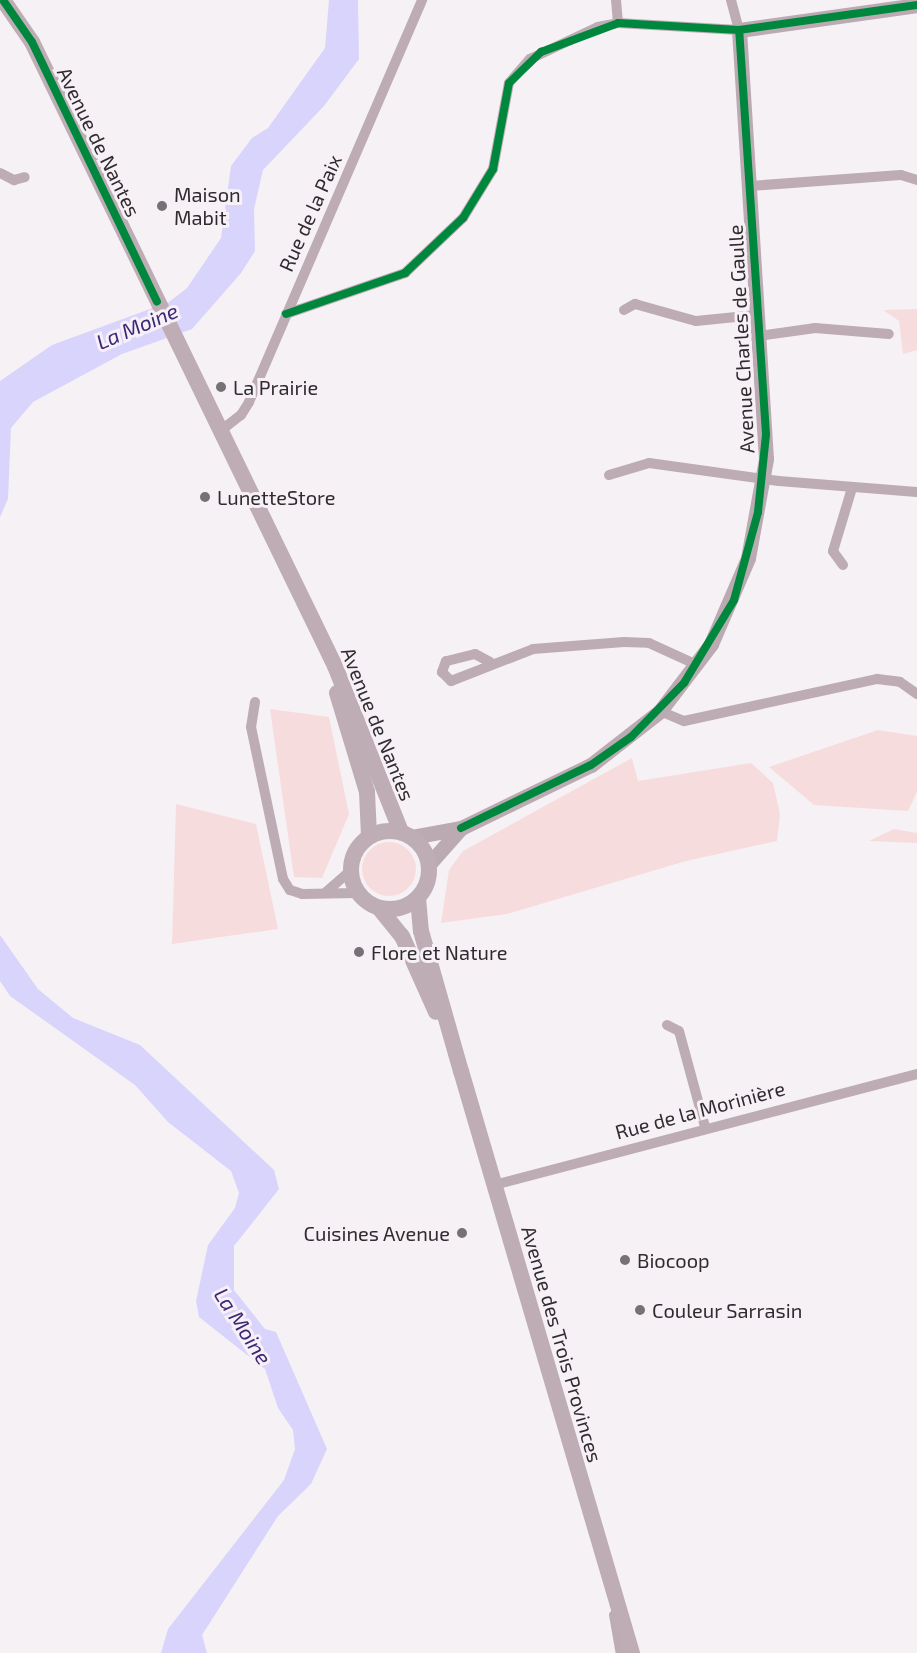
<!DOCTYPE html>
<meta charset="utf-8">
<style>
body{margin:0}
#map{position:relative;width:917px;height:1653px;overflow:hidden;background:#f6f1f5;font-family:"Exo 2",sans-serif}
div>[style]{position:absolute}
.green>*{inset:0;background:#f7dcde}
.round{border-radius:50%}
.water>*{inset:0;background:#d9d4fc}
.street>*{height:10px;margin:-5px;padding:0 5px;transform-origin:5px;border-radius:5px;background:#bdacb4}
.secondary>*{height:15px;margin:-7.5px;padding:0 7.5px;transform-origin:7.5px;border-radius:7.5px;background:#bbaab2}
.primary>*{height:16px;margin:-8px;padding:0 8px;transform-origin:8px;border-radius:8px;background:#beadb5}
.primary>.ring{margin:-8px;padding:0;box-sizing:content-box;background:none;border:16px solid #beadb5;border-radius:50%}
.cycleway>*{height:8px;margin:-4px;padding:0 4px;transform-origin:4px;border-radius:4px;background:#00873e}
.dots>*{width:16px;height:16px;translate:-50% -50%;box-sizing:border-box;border:3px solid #f7f0f6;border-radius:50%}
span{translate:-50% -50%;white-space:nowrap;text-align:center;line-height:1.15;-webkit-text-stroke:6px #f7f0f6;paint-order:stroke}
.street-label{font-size:20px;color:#2f2c2e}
.poi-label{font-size:20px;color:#2f2c2e}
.left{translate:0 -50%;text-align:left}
.right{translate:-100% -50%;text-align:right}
.water-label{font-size:21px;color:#3b2977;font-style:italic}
</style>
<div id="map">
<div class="green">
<div style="clip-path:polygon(917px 309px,917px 350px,903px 354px,899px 321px,883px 310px)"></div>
<div style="clip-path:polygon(270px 709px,329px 717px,349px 814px,322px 878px,294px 877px)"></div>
<div style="clip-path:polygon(878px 730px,917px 736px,917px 792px,908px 811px,814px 805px,769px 767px)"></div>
<div style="clip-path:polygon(632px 758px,638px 781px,751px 763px,773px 783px,780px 814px,777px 841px,686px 861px,507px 914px,441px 923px,449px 870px,463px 851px)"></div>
<div style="clip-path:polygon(176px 804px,256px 824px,278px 929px,172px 944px)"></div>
<div style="clip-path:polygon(894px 829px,917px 833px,917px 843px,869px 841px)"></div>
<div class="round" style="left:362px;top:842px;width:54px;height:54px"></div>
</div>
<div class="water">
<div style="clip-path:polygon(329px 0,358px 0,359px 59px,324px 106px,263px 170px,254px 209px,255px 251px,241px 273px,192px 329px,122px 354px,33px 402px,11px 428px,8px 499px,0 517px,0 381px,52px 345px,169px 302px,187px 288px,221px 238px,231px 166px,252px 138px,268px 128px,325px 48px)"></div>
<div style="clip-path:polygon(0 935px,38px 989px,73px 1018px,140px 1045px,274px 1170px,279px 1189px,234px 1246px,234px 1290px,265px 1329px,276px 1332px,327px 1449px,311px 1484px,278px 1516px,202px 1635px,207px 1653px,161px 1653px,168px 1629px,284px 1480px,295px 1449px,293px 1430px,278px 1408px,265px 1369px,199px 1317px,196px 1301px,208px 1245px,235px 1208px,239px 1193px,231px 1171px,168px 1122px,135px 1085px,10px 996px,0 981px)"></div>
</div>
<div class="street">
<div style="left:616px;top:0;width:23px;rotate:85deg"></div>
<div style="left:0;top:173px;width:16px;rotate:27deg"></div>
<div style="left:14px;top:180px;width:11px;rotate:-15deg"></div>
<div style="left:750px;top:186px;width:151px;rotate:-4.2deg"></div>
<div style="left:901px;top:175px;width:17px;rotate:17deg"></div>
<div style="left:624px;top:310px;width:13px;rotate:-29deg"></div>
<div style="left:635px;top:304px;width:63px;rotate:15.6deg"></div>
<div style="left:696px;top:321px;width:60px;rotate:-5.7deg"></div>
<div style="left:286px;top:314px;width:126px;rotate:-19deg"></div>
<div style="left:405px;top:273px;width:80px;rotate:-43.5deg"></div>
<div style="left:463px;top:218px;width:57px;rotate:-58.5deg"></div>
<div style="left:493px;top:169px;width:87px;rotate:-79.5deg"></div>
<div style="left:509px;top:83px;width:32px;rotate:-49deg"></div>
<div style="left:530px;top:59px;width:75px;rotate:-25.2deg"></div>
<div style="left:598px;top:27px;width:20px;rotate:-11deg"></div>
<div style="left:618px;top:23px;width:121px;rotate:3.3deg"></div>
<div style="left:739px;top:30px;width:31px;rotate:-105deg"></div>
<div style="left:758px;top:336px;width:58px;rotate:-8deg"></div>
<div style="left:815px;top:328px;width:74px;rotate:4.6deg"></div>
<div style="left:219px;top:432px;width:28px;rotate:-38deg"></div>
<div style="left:241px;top:415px;width:15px;rotate:-58deg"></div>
<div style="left:249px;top:402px;width:438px;rotate:-66.7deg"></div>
<div style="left:609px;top:475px;width:42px;rotate:-16.7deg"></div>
<div style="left:649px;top:463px;width:131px;rotate:7.9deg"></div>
<div style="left:779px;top:481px;width:138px;rotate:4.6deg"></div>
<div style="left:843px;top:565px;width:17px;rotate:-126deg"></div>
<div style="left:833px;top:551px;width:66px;rotate:-73.2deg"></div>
<div style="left:490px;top:662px;width:17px;rotate:-152deg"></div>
<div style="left:475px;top:654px;width:30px;rotate:166deg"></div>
<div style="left:446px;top:661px;width:12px;rotate:110deg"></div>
<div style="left:442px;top:672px;width:13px;rotate:45deg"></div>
<div style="left:451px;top:681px;width:88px;rotate:-21.3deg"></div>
<div style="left:533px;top:649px;width:91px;rotate:-4.4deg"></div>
<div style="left:624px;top:642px;width:25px;rotate:2deg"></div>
<div style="left:649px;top:643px;width:53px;rotate:24.6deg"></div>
<div style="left:255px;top:702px;width:25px;rotate:99deg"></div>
<div style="left:251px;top:727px;width:155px;rotate:78.1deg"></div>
<div style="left:283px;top:879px;width:13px;rotate:58deg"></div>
<div style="left:290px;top:890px;width:13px;rotate:18deg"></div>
<div style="left:302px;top:894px;width:56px;rotate:-1deg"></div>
<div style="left:660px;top:711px;width:26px;rotate:23deg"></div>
<div style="left:684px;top:721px;width:198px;rotate:-12.3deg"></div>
<div style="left:877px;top:679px;width:23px;rotate:7deg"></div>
<div style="left:900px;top:682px;width:21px;rotate:35deg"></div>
<div style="left:326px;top:892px;width:32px;rotate:-41deg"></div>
<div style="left:667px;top:1025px;width:13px;rotate:27deg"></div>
<div style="left:679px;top:1031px;width:99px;rotate:74.8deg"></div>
<div style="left:494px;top:1185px;width:437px;rotate:-14.7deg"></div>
<div style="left:614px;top:1615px;width:39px;rotate:80deg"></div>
</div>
<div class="secondary">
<div style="left:412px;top:837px;width:50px;rotate:-10.4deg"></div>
<div style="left:461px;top:828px;width:144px;rotate:-25.9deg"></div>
<div style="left:591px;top:765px;width:88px;rotate:-38deg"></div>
<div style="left:660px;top:711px;width:84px;rotate:-52.7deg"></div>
<div style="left:711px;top:644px;width:94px;rotate:-66.7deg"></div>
<div style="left:748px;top:558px;width:101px;rotate:-79.7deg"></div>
<div style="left:766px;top:459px;width:430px;rotate:-93.6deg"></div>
<div style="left:739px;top:30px;width:180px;rotate:-8deg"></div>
<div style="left:429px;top:864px;width:48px;rotate:-48.4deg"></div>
</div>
<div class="primary">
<div style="left:3px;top:0;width:51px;rotate:55.4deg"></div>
<div style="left:32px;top:42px;width:694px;rotate:64.1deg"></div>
<div style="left:335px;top:666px;width:179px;rotate:68.3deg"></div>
<div style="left:337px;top:693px;width:103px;rotate:73.1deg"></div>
<div style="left:367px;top:792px;width:44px;rotate:87.4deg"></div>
<div class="ring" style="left:351px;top:831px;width:62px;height:62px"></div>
<div style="left:418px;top:898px;width:33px;rotate:85deg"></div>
<div style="left:421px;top:931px;width:146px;rotate:74.1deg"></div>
<div style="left:461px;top:1071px;width:607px;rotate:73.63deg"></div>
<div style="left:379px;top:908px;width:36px;rotate:51deg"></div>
<div style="left:402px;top:936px;width:83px;rotate:65.9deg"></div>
</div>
<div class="cycleway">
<div style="left:3px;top:0;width:51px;rotate:55.4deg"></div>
<div style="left:32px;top:42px;width:288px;rotate:64.3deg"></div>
<div style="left:286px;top:314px;width:126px;rotate:-19deg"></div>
<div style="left:405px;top:273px;width:80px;rotate:-43.5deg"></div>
<div style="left:463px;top:218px;width:57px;rotate:-58.5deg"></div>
<div style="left:493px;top:169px;width:87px;rotate:-79.5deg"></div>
<div style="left:509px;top:83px;width:45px;rotate:-44.1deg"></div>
<div style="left:541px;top:52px;width:82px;rotate:-20.6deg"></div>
<div style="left:618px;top:23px;width:121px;rotate:3.3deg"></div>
<div style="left:739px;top:30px;width:180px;rotate:-8deg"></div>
<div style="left:461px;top:828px;width:144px;rotate:-25.9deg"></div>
<div style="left:591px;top:765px;width:49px;rotate:-35deg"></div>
<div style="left:631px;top:737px;width:76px;rotate:-45.5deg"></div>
<div style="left:684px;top:683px;width:97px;rotate:-58.9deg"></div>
<div style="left:734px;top:600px;width:91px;rotate:-74.7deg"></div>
<div style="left:758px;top:512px;width:78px;rotate:-84.1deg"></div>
<div style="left:766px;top:434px;width:405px;rotate:-93.8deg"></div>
</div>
<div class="dots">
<div style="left:162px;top:206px;background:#757174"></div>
<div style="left:221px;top:387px;background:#757174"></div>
<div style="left:205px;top:497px;background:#757174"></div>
<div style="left:359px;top:952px;background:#757174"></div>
<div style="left:462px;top:1233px;background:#757174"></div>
<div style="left:625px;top:1260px;background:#757174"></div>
<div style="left:640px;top:1310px;background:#757174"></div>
</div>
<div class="street-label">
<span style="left:99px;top:142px;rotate:64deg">Avenue de Nantes</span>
<span style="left:310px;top:213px;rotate:-66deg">Rue de la Paix</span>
<span style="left:741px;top:339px;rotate:-93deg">Avenue Charles de Gaulle</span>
<span style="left:378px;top:724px;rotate:68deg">Avenue de Nantes</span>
<span style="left:700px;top:1110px;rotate:-15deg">Rue de la Morinière</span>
<span style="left:562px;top:1344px;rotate:74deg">Avenue des Trois Provinces</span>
</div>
<div class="poi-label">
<span class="left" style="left:174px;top:206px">Maison<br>Mabit</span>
<span class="left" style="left:233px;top:387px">La Prairie</span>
<span class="left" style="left:217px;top:497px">LunetteStore</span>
<span class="left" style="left:371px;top:952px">Flore et Nature</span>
<span class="right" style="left:450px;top:1233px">Cuisines Avenue</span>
<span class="left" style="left:637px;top:1260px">Biocoop</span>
<span class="left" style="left:652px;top:1310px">Couleur Sarrasin</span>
</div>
<div class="water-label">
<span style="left:137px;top:326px;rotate:-23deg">La Moine</span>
<span style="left:243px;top:1326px;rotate:57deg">La Moine</span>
</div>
</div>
